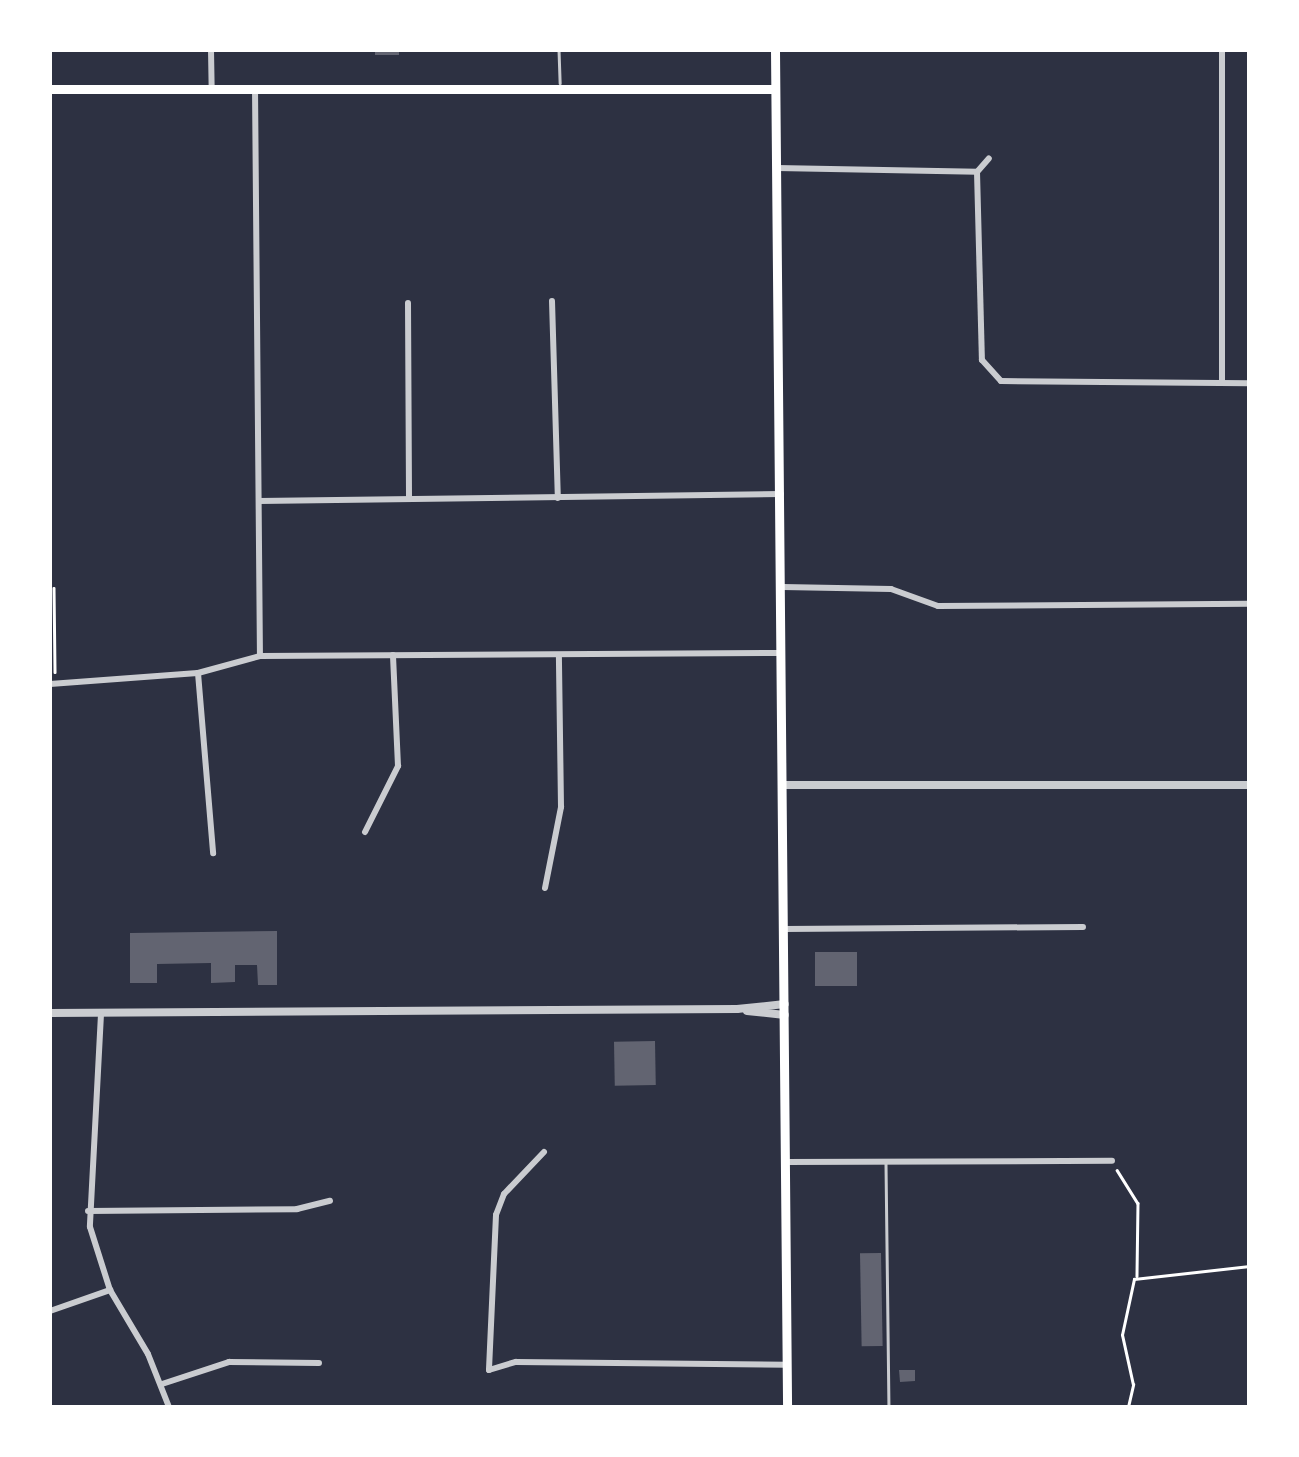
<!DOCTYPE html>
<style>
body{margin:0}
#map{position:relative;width:1299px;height:1457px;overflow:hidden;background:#2d3142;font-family:Quicksand,sans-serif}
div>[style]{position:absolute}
.building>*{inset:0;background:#626471;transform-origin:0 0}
.path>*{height:2.5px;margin:-1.25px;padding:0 1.25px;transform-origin:1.25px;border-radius:1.25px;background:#fff}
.service>*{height:2.5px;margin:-1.25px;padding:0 1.25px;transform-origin:1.25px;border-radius:1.25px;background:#caccd0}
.minor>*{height:6px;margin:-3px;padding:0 3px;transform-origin:3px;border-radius:3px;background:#caccd0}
.tertiary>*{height:8px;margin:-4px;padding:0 4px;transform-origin:4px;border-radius:4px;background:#caccd0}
.secondary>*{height:9px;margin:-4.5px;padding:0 4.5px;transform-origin:4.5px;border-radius:4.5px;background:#fff}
span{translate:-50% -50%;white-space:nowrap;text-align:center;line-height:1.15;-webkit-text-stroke:8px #fff;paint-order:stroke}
.frame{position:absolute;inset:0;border:52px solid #fff;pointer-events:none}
</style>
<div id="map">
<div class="building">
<div style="left:375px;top:50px;width:24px;height:5px"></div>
<div style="clip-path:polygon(277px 931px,277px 985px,258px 985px,257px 965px,235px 965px,235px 982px,211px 983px,211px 963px,157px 964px,157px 983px,130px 983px,130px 933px)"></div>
<div style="left:857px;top:952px;width:34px;height:42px;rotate:90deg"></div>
<div style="left:655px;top:1041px;width:44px;height:41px;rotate:89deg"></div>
<div style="left:881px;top:1253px;width:93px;height:21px;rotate:89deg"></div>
<div style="clip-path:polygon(899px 1370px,915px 1370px,915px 1381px,900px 1382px)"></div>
</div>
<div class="path">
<div style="left:54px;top:588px;width:84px;rotate:89.3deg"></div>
<div style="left:1117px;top:1170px;width:39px;rotate:58deg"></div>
<div style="left:1138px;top:1203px;width:73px;rotate:90.8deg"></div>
<div style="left:1128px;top:1407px;width:23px;rotate:-77deg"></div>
<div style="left:1133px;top:1385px;width:51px;rotate:-102.4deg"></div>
<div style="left:1122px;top:1335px;width:57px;rotate:-77.9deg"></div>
<div style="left:1134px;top:1279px;width:116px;rotate:-6.4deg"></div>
</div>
<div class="service">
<div style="left:559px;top:50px;width:33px;rotate:88deg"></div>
<div style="left:886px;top:1164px;width:243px;rotate:89.3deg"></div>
</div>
<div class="minor">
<div style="left:211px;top:50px;width:39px;rotate:89deg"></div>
<div style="left:255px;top:88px;width:568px;rotate:89.5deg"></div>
<div style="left:777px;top:168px;width:200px;rotate:1.1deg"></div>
<div style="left:977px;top:172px;width:188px;rotate:88.5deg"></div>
<div style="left:982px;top:360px;width:28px;rotate:48deg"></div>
<div style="left:1001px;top:381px;width:248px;rotate:0.5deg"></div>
<div style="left:977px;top:172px;width:18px;rotate:-49deg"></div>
<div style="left:552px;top:301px;width:197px;rotate:88.3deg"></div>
<div style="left:408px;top:303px;width:196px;rotate:89.7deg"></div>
<div style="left:1222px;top:381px;width:331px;rotate:-90deg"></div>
<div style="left:259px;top:501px;width:522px;rotate:-0.77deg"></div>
<div style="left:783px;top:587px;width:108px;rotate:1.1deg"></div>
<div style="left:891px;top:589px;width:50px;rotate:19.9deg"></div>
<div style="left:938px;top:606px;width:311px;rotate:-0.4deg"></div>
<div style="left:198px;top:673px;width:181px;rotate:85.2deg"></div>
<div style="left:50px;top:684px;width:148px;rotate:-4.3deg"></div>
<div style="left:198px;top:673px;width:64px;rotate:-15.3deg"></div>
<div style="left:260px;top:656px;width:521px;rotate:-0.33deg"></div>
<div style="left:365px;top:832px;width:74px;rotate:-63.4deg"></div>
<div style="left:398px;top:766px;width:111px;rotate:-92.6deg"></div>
<div style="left:545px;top:888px;width:83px;rotate:-78.8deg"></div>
<div style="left:561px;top:807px;width:150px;rotate:-90.8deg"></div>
<div style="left:784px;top:929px;width:299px;rotate:-0.4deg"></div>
<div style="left:101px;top:1014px;width:213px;rotate:93deg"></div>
<div style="left:90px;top:1227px;width:66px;rotate:72.4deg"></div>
<div style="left:110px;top:1290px;width:74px;rotate:59.3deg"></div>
<div style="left:148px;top:1354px;width:57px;rotate:68.4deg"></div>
<div style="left:544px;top:1152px;width:58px;rotate:133.6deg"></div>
<div style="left:504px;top:1194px;width:22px;rotate:111deg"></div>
<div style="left:496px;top:1215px;width:155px;rotate:92.6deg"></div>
<div style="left:489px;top:1370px;width:28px;rotate:-17deg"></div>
<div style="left:516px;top:1362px;width:271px;rotate:0.6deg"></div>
<div style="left:786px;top:1162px;width:326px;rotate:-0.2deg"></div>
<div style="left:88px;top:1211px;width:209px;rotate:-0.5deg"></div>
<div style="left:297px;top:1209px;width:34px;rotate:-14deg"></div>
<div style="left:50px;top:1311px;width:64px;rotate:-19.3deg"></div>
<div style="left:162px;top:1384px;width:71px;rotate:-18.2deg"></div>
<div style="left:229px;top:1362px;width:90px;rotate:0.6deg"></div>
</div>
<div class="tertiary">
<div style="left:783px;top:785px;width:466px"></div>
<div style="left:747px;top:1011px;width:38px;rotate:6deg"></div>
<div style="left:50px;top:1013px;width:687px;rotate:-0.33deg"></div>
<div style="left:737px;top:1009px;width:48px;rotate:-5.9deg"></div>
</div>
<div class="secondary">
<div style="left:775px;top:50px;width:1357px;rotate:89.49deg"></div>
<div style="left:50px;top:89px;width:725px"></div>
</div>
<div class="frame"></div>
</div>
